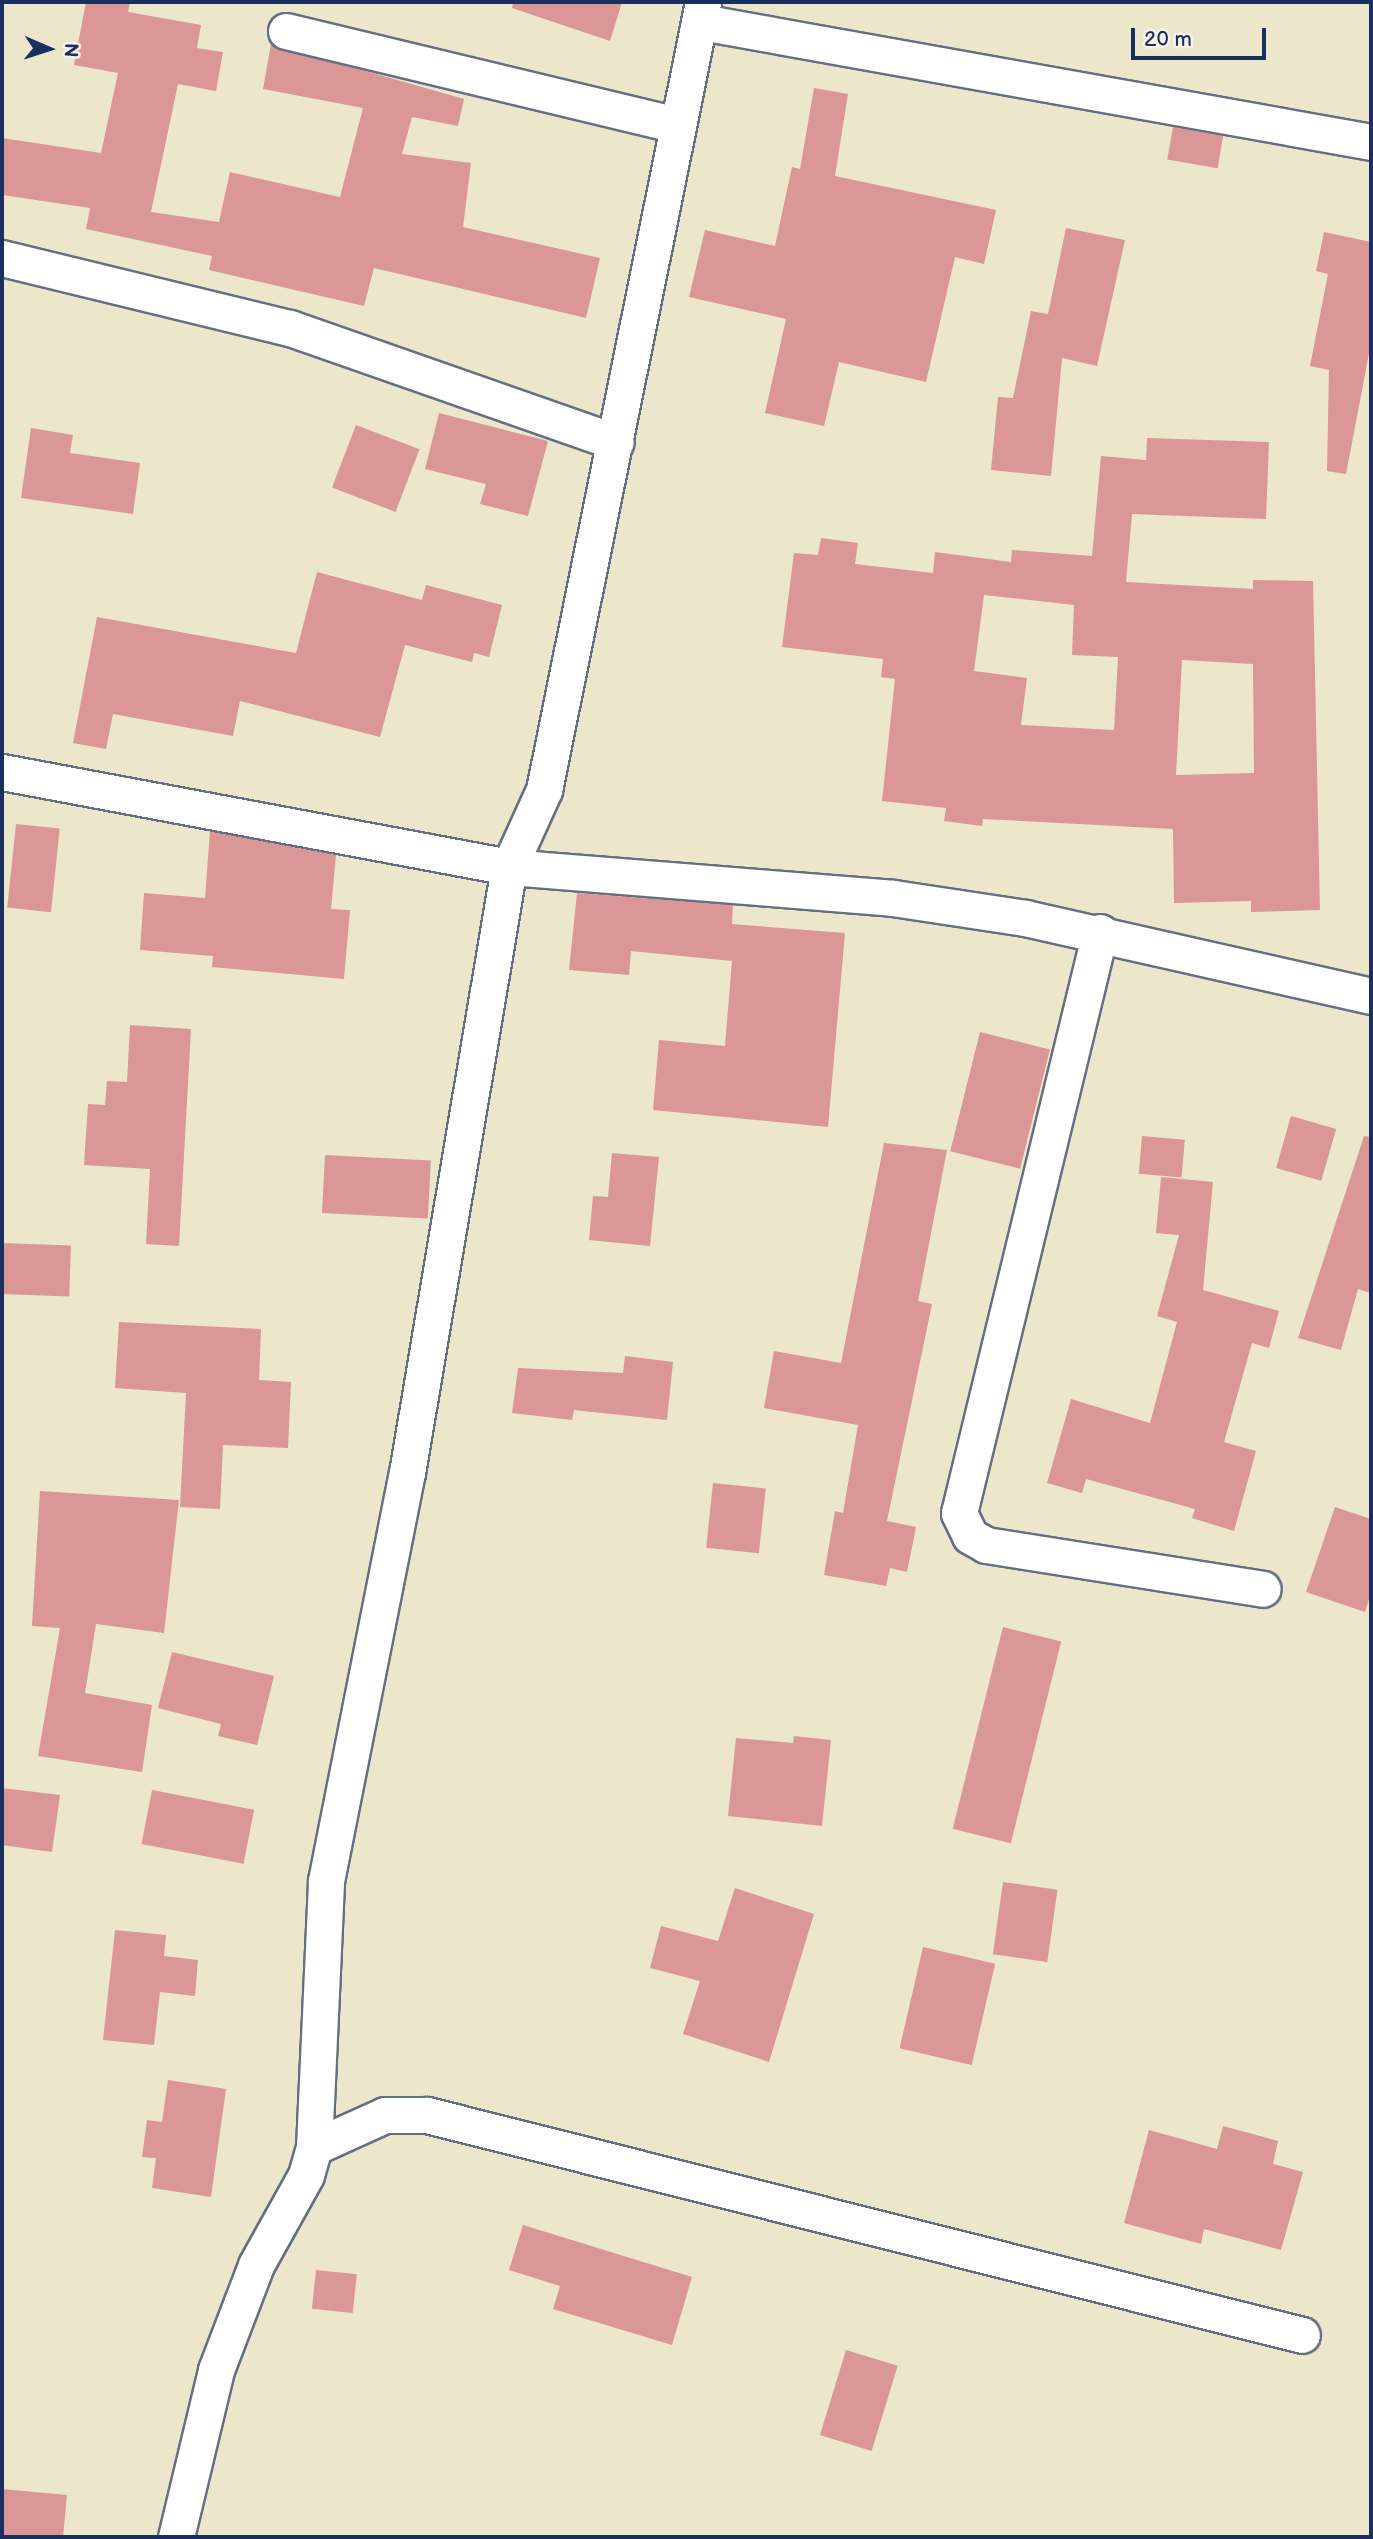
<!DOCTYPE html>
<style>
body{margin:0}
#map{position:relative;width:1373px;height:2539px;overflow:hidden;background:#ece6cb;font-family:"Balsamiq Sans",sans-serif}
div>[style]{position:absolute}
.building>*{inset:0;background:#da9796;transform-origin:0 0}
.roads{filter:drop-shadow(2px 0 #646f84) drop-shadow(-2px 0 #646f84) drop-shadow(0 2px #646f84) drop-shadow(0 -2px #646f84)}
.street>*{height:35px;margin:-17.5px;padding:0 17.5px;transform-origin:17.5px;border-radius:17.5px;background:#fff}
span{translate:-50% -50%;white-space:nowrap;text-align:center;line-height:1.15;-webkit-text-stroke:7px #f7f3e8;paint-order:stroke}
.frame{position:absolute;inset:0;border:4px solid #1b2f5e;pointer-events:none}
.north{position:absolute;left:14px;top:14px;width:70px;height:70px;-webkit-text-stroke:5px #f7f3e8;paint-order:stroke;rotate:93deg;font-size:19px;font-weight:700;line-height:28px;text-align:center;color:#1b2f5e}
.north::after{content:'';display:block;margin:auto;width:24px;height:32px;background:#1b2f5e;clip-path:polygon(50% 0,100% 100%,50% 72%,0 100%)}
.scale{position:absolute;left:1131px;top:28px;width:135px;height:32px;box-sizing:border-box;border:4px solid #1b2f5e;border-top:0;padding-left:9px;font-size:21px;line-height:24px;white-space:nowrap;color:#1b2f5e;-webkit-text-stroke:5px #f7f3e8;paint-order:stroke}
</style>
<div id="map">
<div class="building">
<div style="clip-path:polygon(86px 2px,130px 2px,128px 12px,201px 25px,197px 48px,223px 52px,216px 91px,178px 84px,151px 212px,219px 222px,230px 172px,340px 197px,363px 108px,263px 89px,271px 44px,464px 99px,458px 126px,412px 117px,402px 154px,471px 163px,463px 227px,600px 258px,586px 318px,374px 268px,364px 306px,209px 270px,212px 256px,86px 229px,90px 208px,2px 195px,2px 138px,101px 153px,118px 73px,74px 65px)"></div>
<div style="clip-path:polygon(513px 2px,622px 2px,610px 41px,512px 8px)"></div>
<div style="clip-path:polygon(814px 88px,848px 94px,835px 176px,996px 210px,984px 264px,955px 257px,926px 382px,839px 362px,824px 426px,765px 413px,786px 319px,689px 297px,705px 230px,775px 246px,792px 167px,800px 169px)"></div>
<div style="left:1173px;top:127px;width:51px;height:33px;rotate:10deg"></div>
<div style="clip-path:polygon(1066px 228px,1125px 240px,1097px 366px,1062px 358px,1051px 476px,991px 470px,998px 397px,1013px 398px,1031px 311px,1048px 314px)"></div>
<div style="clip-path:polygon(1324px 232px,1371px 242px,1371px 343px,1346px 474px,1327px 471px,1329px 370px,1310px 366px,1328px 274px,1316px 271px)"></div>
<div style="clip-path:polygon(439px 413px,548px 441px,528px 516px,480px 504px,486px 484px,425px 469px)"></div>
<div style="left:356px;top:425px;width:68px;height:67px;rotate:21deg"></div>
<div style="clip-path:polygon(31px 428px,73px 435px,70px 453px,140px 463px,133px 514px,21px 498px)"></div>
<div style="clip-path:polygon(evenodd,1147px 438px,1269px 442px,1266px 519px,1132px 514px,1126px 582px,1253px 589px,1253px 580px,1313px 581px,1320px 910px,1251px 912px,1251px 901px,1174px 903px,1173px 829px,983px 819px,982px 826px,944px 821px,946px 808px,882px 801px,895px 679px,881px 677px,883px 659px,782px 647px,794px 553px,818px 555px,821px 538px,858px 543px,855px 564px,933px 573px,935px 552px,1011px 562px,1012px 550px,1092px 556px,1101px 456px,1146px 460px,1147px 438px,984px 595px,1074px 605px,1072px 655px,1118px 657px,1114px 730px,1021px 725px,1027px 678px,974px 671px,984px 595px,1147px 438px,1182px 660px,1253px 664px,1254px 773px,1176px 775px,1182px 660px)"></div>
<div style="clip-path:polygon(317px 572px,422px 600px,426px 585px,502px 605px,489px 657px,474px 653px,472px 662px,405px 645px,380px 737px,240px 701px,233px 736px,113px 714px,106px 749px,73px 743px,97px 617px,296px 653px)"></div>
<div style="left:16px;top:824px;width:44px;height:84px;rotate:6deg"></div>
<div style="clip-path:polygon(210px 831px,336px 855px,331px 909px,350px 910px,344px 979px,212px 967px,213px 956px,140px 950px,144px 893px,205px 898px)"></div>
<div style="clip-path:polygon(577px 893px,733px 905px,732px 924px,845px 933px,828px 1127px,653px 1110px,659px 1040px,725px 1046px,732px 961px,631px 951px,629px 975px,569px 970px)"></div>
<div style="clip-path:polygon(130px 1025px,191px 1029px,179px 1246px,146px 1244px,150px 1169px,84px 1165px,88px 1104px,105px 1105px,107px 1081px,127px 1082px)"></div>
<div style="left:980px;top:1032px;width:72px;height:123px;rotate:14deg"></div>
<div style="left:1291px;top:1116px;width:47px;height:54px;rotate:16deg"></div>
<div style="left:1142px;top:1136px;width:43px;height:38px;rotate:5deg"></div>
<div style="clip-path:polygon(1364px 1136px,1371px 1137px,1371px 1293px,1358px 1289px,1341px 1350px,1298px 1338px)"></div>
<div style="clip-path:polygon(884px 1143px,947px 1150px,918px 1301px,932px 1304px,887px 1521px,916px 1527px,907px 1572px,890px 1568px,886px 1586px,824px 1575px,835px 1511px,843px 1513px,858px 1425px,764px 1408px,774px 1351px,841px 1363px)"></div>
<div style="clip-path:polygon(612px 1153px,659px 1157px,650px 1246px,589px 1240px,593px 1196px,608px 1197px)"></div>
<div style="left:325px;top:1155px;width:106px;height:58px;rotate:3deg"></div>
<div style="clip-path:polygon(1161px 1177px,1213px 1182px,1203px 1290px,1279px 1311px,1269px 1348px,1252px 1343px,1224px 1442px,1256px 1451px,1234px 1531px,1192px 1518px,1195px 1509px,1086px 1479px,1082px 1493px,1047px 1483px,1071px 1399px,1150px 1423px,1177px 1322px,1157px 1316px,1179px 1235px,1156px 1233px)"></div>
<div style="left:2px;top:1243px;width:69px;height:51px;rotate:2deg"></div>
<div style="clip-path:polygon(119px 1322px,261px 1329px,259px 1380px,291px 1382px,288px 1448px,223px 1445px,220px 1509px,180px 1507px,186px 1393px,115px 1388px)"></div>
<div style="clip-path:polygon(625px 1356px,673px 1362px,667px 1420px,574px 1410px,572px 1420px,512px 1413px,518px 1368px,623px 1373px)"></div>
<div style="left:713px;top:1483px;width:53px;height:65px;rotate:6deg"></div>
<div style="clip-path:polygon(40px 1491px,179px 1500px,164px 1633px,96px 1624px,85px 1693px,152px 1705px,142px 1772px,38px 1756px,60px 1628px,32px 1626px)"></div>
<div style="clip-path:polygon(1335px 1507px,1371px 1519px,1371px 1593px,1365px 1612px,1306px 1592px)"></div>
<div style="left:1003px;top:1627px;width:60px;height:208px;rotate:14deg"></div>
<div style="clip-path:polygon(172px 1652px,274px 1676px,257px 1745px,218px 1736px,221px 1724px,158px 1708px)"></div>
<div style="clip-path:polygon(794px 1736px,831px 1740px,822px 1826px,728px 1816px,736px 1738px,793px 1743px)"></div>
<div style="clip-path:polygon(2px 1788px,60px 1795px,52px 1852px,2px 1845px)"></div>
<div style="left:152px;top:1790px;width:104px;height:55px;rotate:11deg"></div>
<div style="left:1003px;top:1882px;width:55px;height:73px;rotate:8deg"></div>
<div style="clip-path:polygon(735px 1888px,814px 1914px,769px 2062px,683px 2034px,700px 1981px,650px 1968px,661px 1926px,718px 1941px)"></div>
<div style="clip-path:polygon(115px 1930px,166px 1935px,164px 1956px,198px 1960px,195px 1996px,160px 1992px,154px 2045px,103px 2040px)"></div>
<div style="left:923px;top:1947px;width:74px;height:104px;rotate:13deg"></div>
<div style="clip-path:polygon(168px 2080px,226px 2089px,211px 2197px,152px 2188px,156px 2158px,142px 2157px,147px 2120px,162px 2122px)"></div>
<div style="clip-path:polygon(1223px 2126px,1278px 2141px,1273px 2164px,1303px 2172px,1281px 2250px,1204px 2229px,1201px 2244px,1124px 2223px,1149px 2130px,1217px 2149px)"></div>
<div style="clip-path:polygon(523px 2225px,692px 2277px,672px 2345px,553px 2309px,560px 2286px,509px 2270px)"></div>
<div style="left:316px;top:2270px;width:41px;height:39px;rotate:6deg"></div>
<div style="left:846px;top:2350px;width:54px;height:89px;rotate:17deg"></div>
<div style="clip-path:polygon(2px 2489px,67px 2495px,63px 2537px,2px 2537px)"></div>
</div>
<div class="roads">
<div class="street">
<div style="left:701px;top:22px;width:681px;rotate:10.15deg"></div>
<div style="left:286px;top:31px;width:399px;rotate:13.5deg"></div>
<div style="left:2px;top:258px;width:296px;rotate:13.7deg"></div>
<div style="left:290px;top:328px;width:345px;rotate:19.3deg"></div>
<div style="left:2px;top:772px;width:516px;rotate:10.61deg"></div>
<div style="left:509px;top:867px;width:385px;rotate:4.6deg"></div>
<div style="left:893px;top:898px;width:134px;rotate:8.6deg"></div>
<div style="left:1025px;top:918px;width:355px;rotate:12.7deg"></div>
<div style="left:1100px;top:932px;width:598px;rotate:103.64deg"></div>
<div style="left:959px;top:1513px;width:25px;rotate:64deg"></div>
<div style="left:970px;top:1536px;width:18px;rotate:29deg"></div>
<div style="left:986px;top:1545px;width:280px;rotate:9deg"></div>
<div style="left:314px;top:2147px;width:78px;rotate:-24.3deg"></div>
<div style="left:385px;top:2115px;width:42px"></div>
<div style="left:427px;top:2115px;width:902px;rotate:14.11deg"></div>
<div style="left:176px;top:2537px;width:172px;rotate:-76.5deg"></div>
<div style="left:216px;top:2370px;width:112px;rotate:-69.1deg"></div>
<div style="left:256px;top:2265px;width:103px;rotate:-60.9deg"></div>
<div style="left:306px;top:2175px;width:29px;rotate:-74deg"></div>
<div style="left:314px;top:2147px;width:266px;rotate:-87.4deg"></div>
<div style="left:326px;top:1881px;width:416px;rotate:-78.8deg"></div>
<div style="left:407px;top:1473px;width:615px;rotate:-80.45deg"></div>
<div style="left:509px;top:867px;width:85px;rotate:-65.6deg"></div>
<div style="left:544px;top:790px;width:804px;rotate:-78.59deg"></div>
</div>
</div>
<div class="frame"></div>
<div class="north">N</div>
<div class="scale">20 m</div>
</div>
